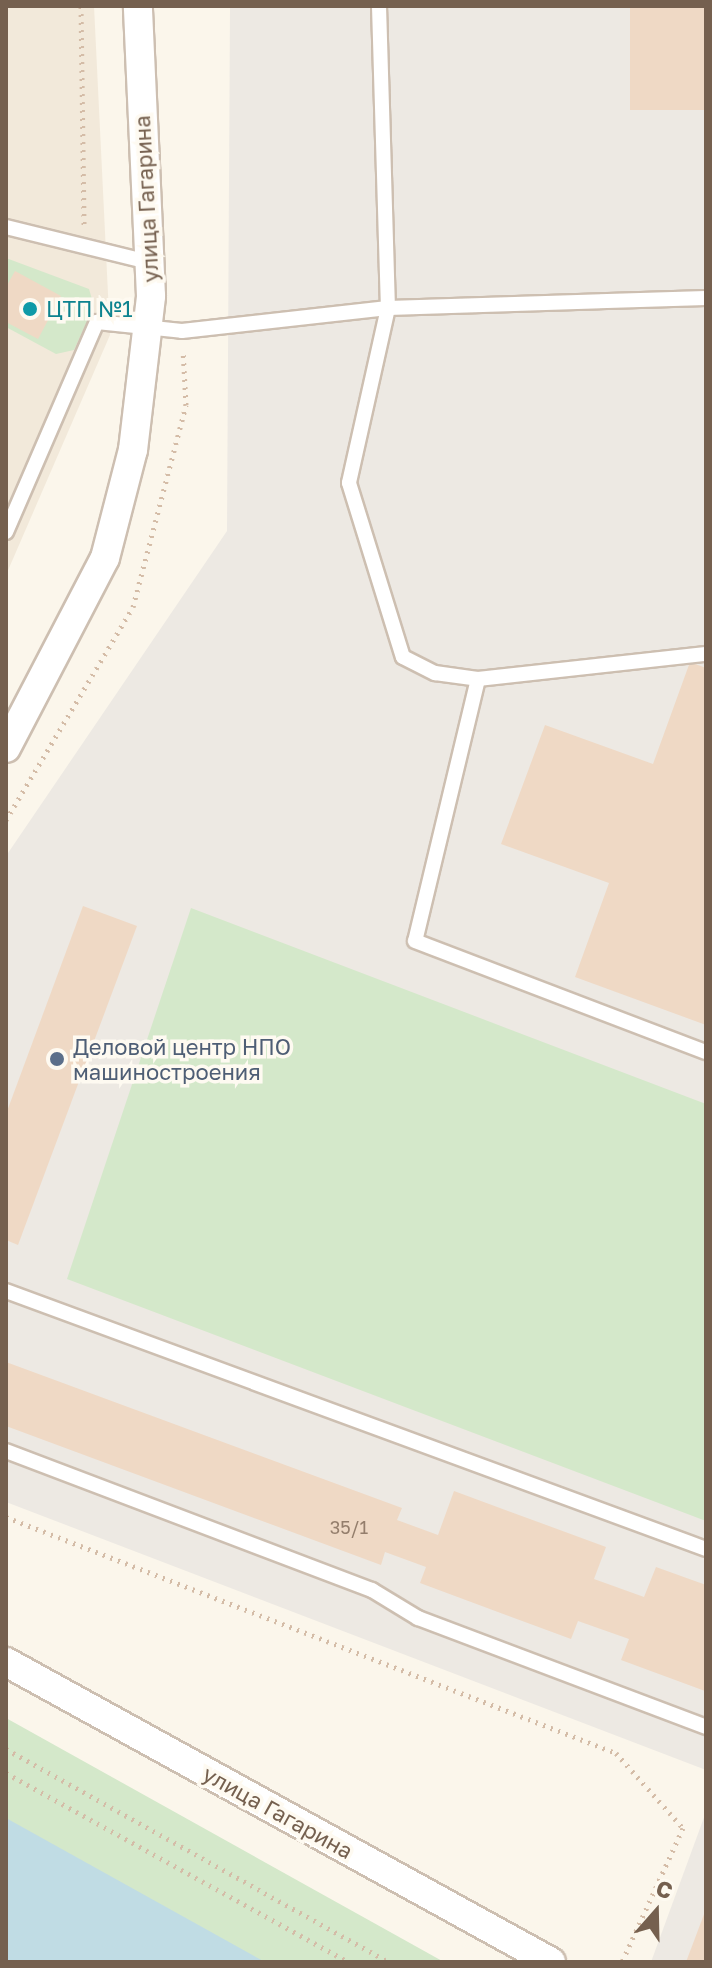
<!DOCTYPE html>
<meta charset="utf-8">
<style>
body{margin:0}
#map{position:relative;width:712px;height:1968px;overflow:hidden;background:#fbf6eb;font-family:"Golos Text",sans-serif}
div>[style]{position:absolute}
.residential>*{inset:0;background:#f2e9da}
.industrial>*{inset:0;background:#ede9e3}
.green>*{inset:0;background:#d4e8ca}
.water>*{inset:0;background:#c0dce4}
.building>*{inset:0;background:#efd9c5;transform-origin:0 0}
.path>*{height:5px;margin-top:-2.5px;transform-origin:0;background:repeating-linear-gradient(90deg,#d4bca7 0 2px,transparent 0 8px)}
.roads{filter:drop-shadow(2px 0 #cdbfb1) drop-shadow(-2px 0 #cdbfb1) drop-shadow(0 2px #cdbfb1) drop-shadow(0 -2px #cdbfb1)}
.service>*{height:14px;margin:-7px;padding:0 7px;transform-origin:7px;border-radius:7px;background:#fff}
.minor>*{height:28px;margin:-14px;padding:0 14px;transform-origin:14px;border-radius:14px;background:#fff}
.dots>*{width:22px;height:22px;translate:-50% -50%;box-sizing:border-box;border:4px solid #fefaf1;border-radius:50%}
span{translate:-50% -50%;white-space:nowrap;text-align:center;line-height:1.15;-webkit-text-stroke:7px #fefaf1;paint-order:stroke}
.number-label{font-size:18px;color:#947e6c}
.number-label span{-webkit-text-stroke-width:0}
.street-label{font-size:22px;color:#75604f}
.culture-label{font-size:22px;color:#0d838f}
.left{translate:0 -50%;text-align:left}
.service-label{font-size:22px;color:#4e5e75}
.frame{position:absolute;inset:0;border:8px solid #75604f;pointer-events:none}
.north{position:absolute;left:616px;top:1872px;width:80px;height:80px;-webkit-text-stroke:6px #fefaf1;paint-order:stroke;rotate:20deg;font-size:22px;font-weight:700;line-height:32px;text-align:center;color:#75604f}
.north::after{content:'';display:block;margin:auto;width:28px;height:36px;background:#75604f;clip-path:polygon(50% 0,100% 100%,50% 72%,0 100%)}
</style>
<div id="map">
<div class="residential">
<div style="clip-path:polygon(6px 6px,94px 6px,110px 335px,6px 575px)"></div>
</div>
<div class="industrial">
<div style="clip-path:polygon(230px 6px,706px 6px,706px 1770px,6px 1502px,6px 856px,227px 531px)"></div>
<div style="clip-path:polygon(706px 1812px,706px 1962px,651px 1962px)"></div>
</div>
<div class="green">
<div style="clip-path:polygon(6px 258px,89px 289px,94px 306px,74px 350px,56px 354px,6px 327px)"></div>
<div style="clip-path:polygon(191px 908px,706px 1104px,706px 1521px,67px 1279px)"></div>
<div style="clip-path:polygon(6px 1718px,444px 1962px,6px 1962px)"></div>
</div>
<div class="water">
<div style="clip-path:polygon(6px 1818px,265px 1962px,6px 1962px)"></div>
</div>
<div class="building">
<div style="left:630px;top:6px;width:76px;height:104px"></div>
<div style="clip-path:polygon(15px 271px,61px 296px,38px 339px,6px 322px,6px 287px)"></div>
<div style="clip-path:polygon(690px 662px,706px 668px,706px 1025px,575px 977px,609px 883px,501px 844px,545px 725px,653px 764px)"></div>
<div style="clip-path:polygon(83px 906px,137px 926px,18px 1245px,6px 1240px,6px 1114px)"></div>
<div style="clip-path:polygon(6px 1362px,402px 1508px,397px 1520px,438px 1535px,454px 1491px,606px 1547px,594px 1579px,644px 1597px,656px 1567px,706px 1585px,705px 1691px,621px 1660px,629px 1639px,578px 1621px,571px 1639px,420px 1583px,426px 1567px,385px 1552px,381px 1565px,6px 1426px)"></div>
<div style="clip-path:polygon(706px 1909px,706px 1962px,686px 1962px)"></div>
</div>
<div class="path">
<div style="left:81px;top:6px;width:219px;rotate:89.2deg"></div>
<div style="left:6px;top:820px;width:248px;rotate:-59.2deg"></div>
<div style="left:133px;top:607px;width:209px;rotate:-75.3deg"></div>
<div style="left:186px;top:405px;width:55px;rotate:-93.1deg"></div>
<div style="left:6px;top:1517px;width:654px;rotate:21.15deg"></div>
<div style="left:616px;top:1753px;width:101px;rotate:48.2deg"></div>
<div style="left:683px;top:1828px;width:147px;rotate:114.5deg"></div>
<div style="left:6px;top:1749px;width:438px;rotate:29.1deg"></div>
<div style="left:6px;top:1773px;width:391px;rotate:28.9deg"></div>
</div>
<div class="roads">
<div class="service">
<div style="left:379px;top:6px;width:302px;rotate:88.3deg"></div>
<div style="left:388px;top:308px;width:179px;rotate:102.6deg"></div>
<div style="left:349px;top:483px;width:182px;rotate:72.8deg"></div>
<div style="left:403px;top:657px;width:36px;rotate:27deg"></div>
<div style="left:435px;top:673px;width:43px;rotate:7.9deg"></div>
<div style="left:478px;top:679px;width:269px;rotate:103.5deg"></div>
<div style="left:415px;top:941px;width:311px;rotate:20.9deg"></div>
<div style="left:6px;top:227px;width:147px;rotate:13.8deg"></div>
<div style="left:6px;top:532px;width:229px;rotate:-66.6deg"></div>
<div style="left:97px;top:322px;width:85px;rotate:6deg"></div>
<div style="left:182px;top:331px;width:207px;rotate:-6.4deg"></div>
<div style="left:388px;top:308px;width:318px;rotate:-1.8deg"></div>
<div style="left:478px;top:679px;width:229px;rotate:-6.3deg"></div>
<div style="left:6px;top:1291px;width:746px;rotate:20.23deg"></div>
<div style="left:6px;top:1451px;width:392px;rotate:20.8deg"></div>
<div style="left:372px;top:1590px;width:54px;rotate:31.3deg"></div>
<div style="left:418px;top:1618px;width:308px;rotate:20.7deg"></div>
</div>
<div class="minor">
<div style="left:6px;top:748px;width:214px;rotate:-62.5deg"></div>
<div style="left:105px;top:558px;width:112px;rotate:-75.5deg"></div>
<div style="left:133px;top:450px;width:155px;rotate:-83.3deg"></div>
<div style="left:151px;top:296px;width:290px;rotate:-92.6deg"></div>
<div style="left:6px;top:1662px;width:622px;rotate:28.83deg"></div>
</div>
</div>
<div class="dots">
<div style="left:30px;top:309px;background:#0f9aa8"></div>
<div style="left:57px;top:1059px;background:#5c6f8a"></div>
</div>
<div class="number-label">
<span style="left:349px;top:1527px">35/1</span>
</div>
<div class="street-label">
<span style="left:146px;top:199px;rotate:-93deg">улица Гагарина</span>
<span style="left:278px;top:1812px;rotate:29deg">улица Гагарина</span>
</div>
<div class="culture-label">
<span class="left" style="left:46px;top:309px">ЦТП №1</span>
</div>
<div class="service-label">
<span class="left" style="left:73px;top:1059px">Деловой центр НПО<br>машиностроения</span>
</div>
<div class="frame"></div>
<div class="north">С</div>
</div>
